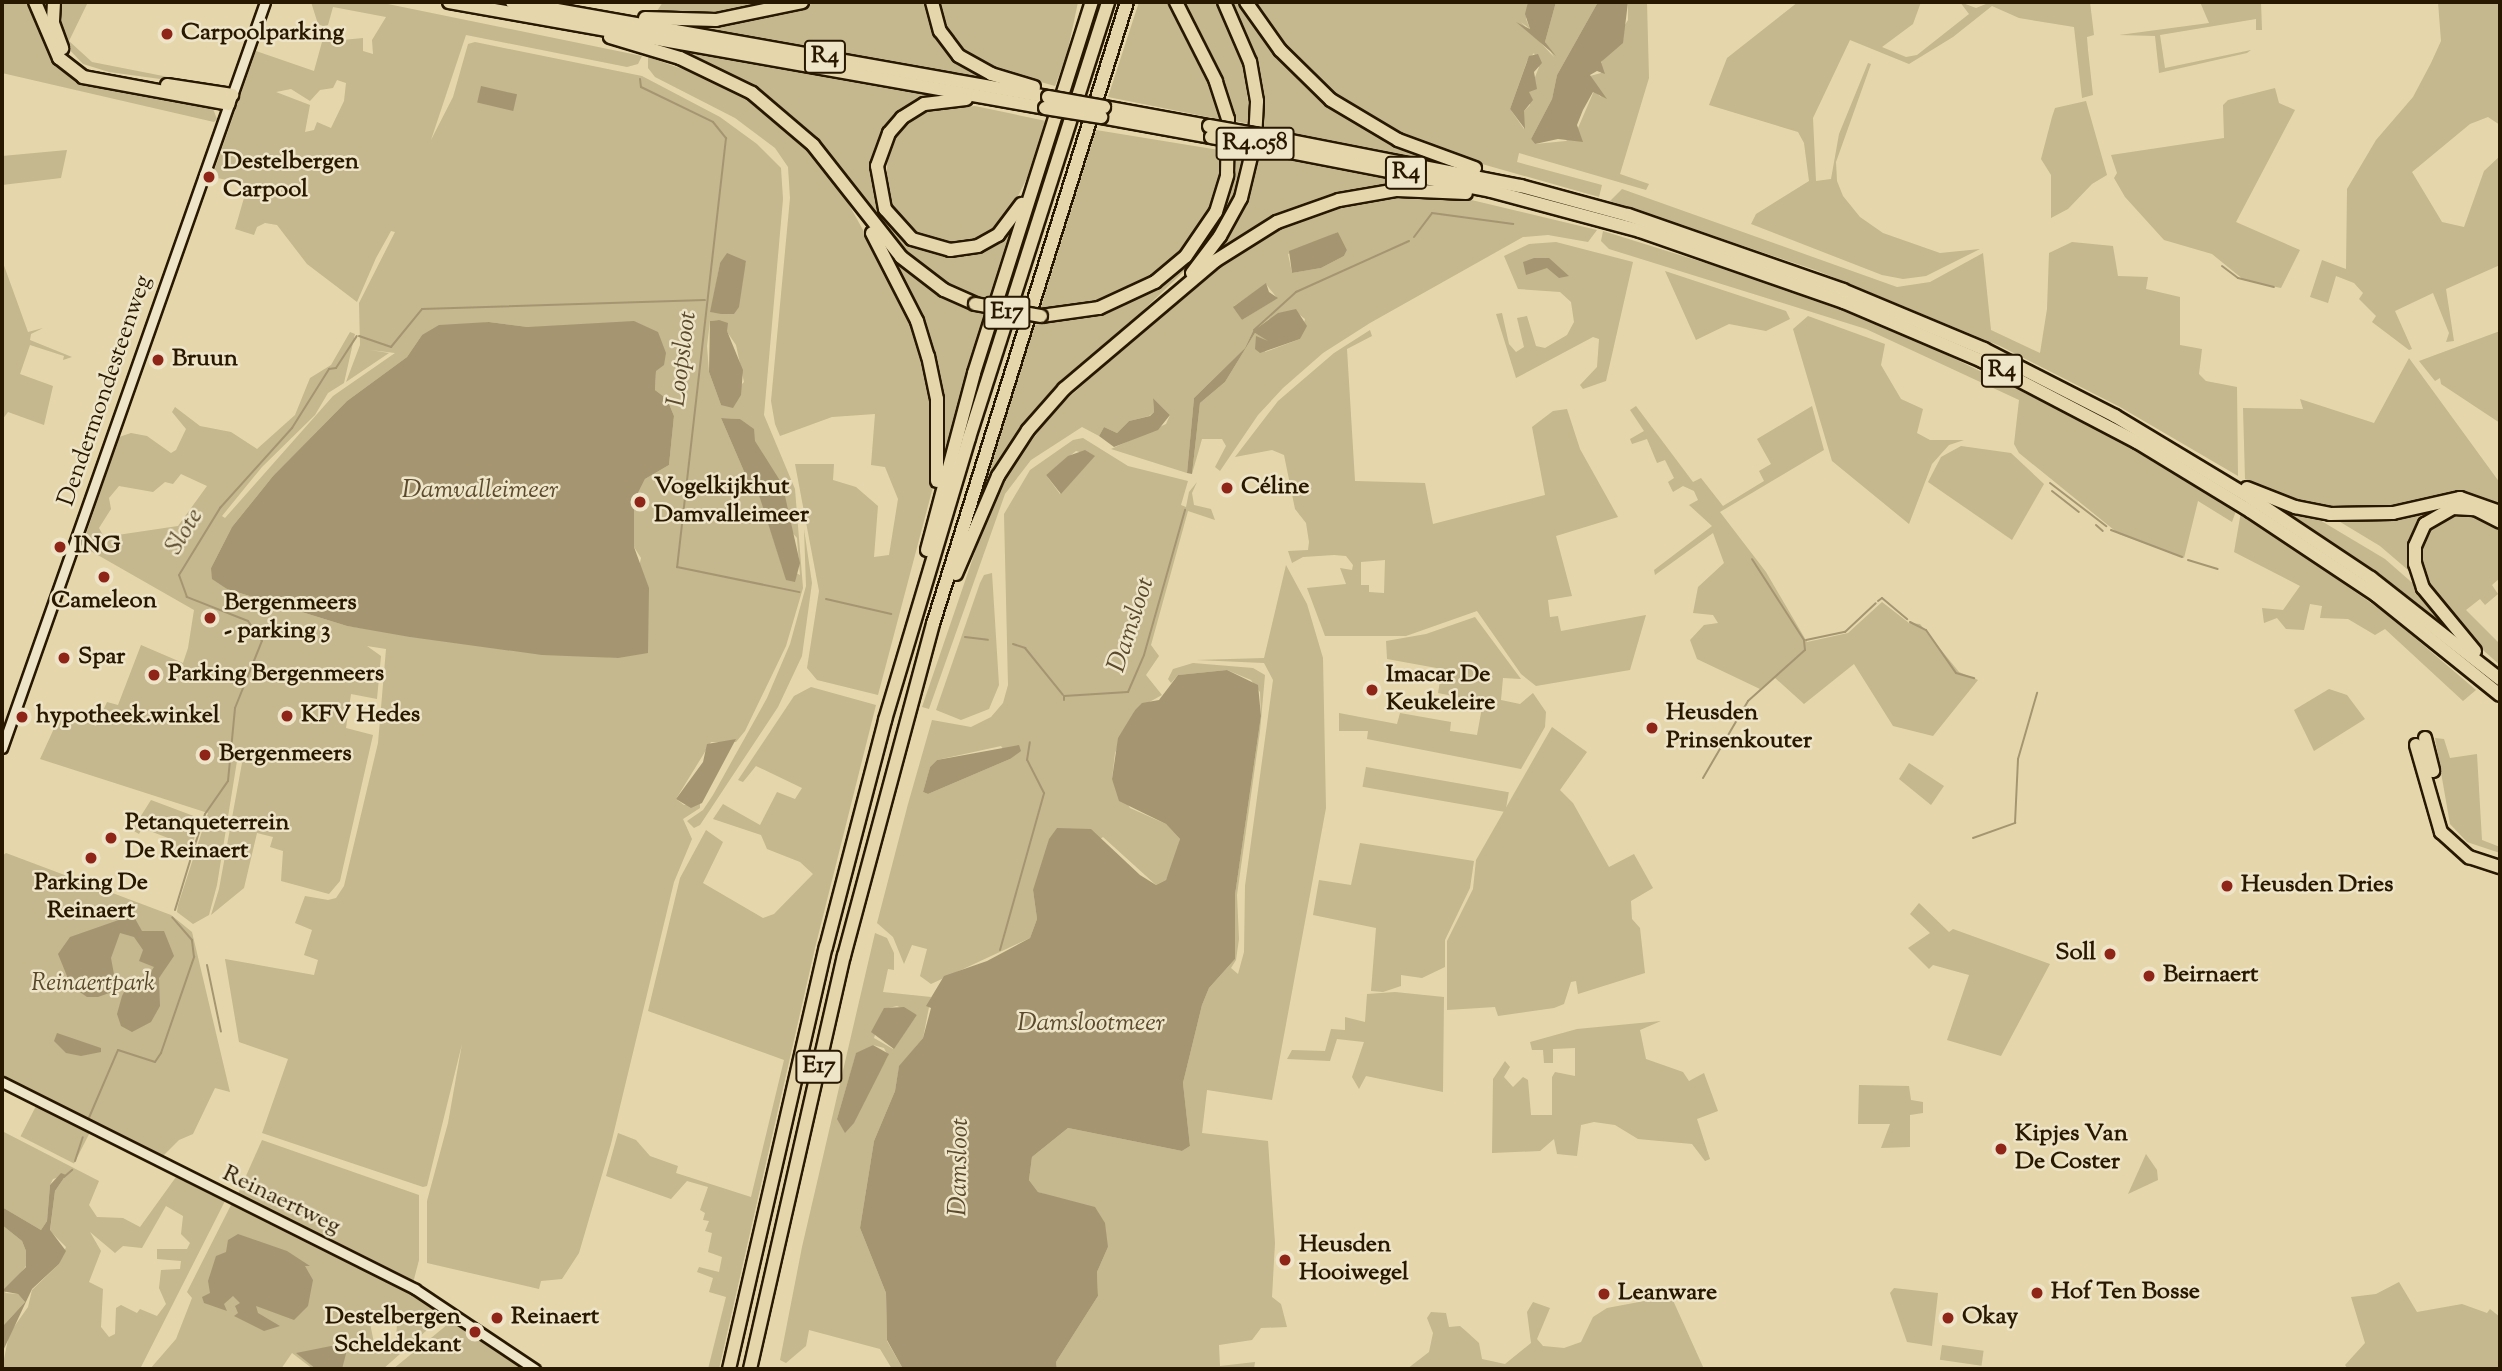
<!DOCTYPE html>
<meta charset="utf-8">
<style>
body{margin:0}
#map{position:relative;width:2502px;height:1371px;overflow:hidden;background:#e5d7ab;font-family:"Sorts Mill Goudy",serif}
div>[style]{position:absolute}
.green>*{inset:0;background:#c5b78e;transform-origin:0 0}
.water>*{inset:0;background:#a59671;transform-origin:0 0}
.stream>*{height:2px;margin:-1px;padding:0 1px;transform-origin:1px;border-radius:1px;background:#a59671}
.roads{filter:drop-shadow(2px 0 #291800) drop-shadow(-2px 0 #291800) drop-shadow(0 2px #291800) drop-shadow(0 -2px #291800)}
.secondary>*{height:9px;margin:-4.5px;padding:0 4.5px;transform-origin:4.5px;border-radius:4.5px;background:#eee5c8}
.highway>*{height:12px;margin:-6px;padding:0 6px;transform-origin:6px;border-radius:6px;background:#e5d7ab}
.bridges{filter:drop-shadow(2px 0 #291800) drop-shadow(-2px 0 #291800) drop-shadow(0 2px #291800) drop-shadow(0 -2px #291800)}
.highway-bridge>*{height:12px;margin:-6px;padding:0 6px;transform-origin:6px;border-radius:6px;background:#e5d7ab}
.dots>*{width:19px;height:19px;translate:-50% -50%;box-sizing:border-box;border:4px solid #eee5c8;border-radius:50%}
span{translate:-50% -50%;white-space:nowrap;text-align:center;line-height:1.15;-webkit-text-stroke:5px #eee5c8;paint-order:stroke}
.shield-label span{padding:2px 5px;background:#eee5c8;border:2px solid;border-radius:5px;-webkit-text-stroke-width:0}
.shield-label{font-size:23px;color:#291800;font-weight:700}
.poi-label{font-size:24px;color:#291800;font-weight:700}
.left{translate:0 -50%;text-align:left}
.right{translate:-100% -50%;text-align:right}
.street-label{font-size:24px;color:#291800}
.park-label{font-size:24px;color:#58482b;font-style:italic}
.water-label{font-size:26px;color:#5b4a2d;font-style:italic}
.frame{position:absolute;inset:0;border:4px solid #291800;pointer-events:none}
</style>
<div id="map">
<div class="green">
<div style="clip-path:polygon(2px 2px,29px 2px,55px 62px,83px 83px,198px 103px,213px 109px,217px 119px,214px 122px,2px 73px)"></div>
<div style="clip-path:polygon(57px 2px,88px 2px,69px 41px,92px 62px,219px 87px,109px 72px,83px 64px,66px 46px)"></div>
<div style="clip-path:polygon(evenodd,303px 2px,378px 2px,642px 56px,638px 64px,627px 67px,466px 35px,431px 140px,453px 97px,468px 44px,475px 42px,642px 76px,720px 117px,757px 144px,781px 168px,783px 199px,764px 415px,795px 489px,803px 588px,786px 646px,745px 731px,736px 742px,711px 742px,676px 799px,684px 805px,700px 804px,700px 808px,683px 819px,692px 839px,674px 882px,611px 1144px,579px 1253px,562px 1279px,541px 1281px,539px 1289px,427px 1263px,427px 1201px,448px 1123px,462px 1044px,427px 1186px,423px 1187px,262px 1133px,288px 1059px,239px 1042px,225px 959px,314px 975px,318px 960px,304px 955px,312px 930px,295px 923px,305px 896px,328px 900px,336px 898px,344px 886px,378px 743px,386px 649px,367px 646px,381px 656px,377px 699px,351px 694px,346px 728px,373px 735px,340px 881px,329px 894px,281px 881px,283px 851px,270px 847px,273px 837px,257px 833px,244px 888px,211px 915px,219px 889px,242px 763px,237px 761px,217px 885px,209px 915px,193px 924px,177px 912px,178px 905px,208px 813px,40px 759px,62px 711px,96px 726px,107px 702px,118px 705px,141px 645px,183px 663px,188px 648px,194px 610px,82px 546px,119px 437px,131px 433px,147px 436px,171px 453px,176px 450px,186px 429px,172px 412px,175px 407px,200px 426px,231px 432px,257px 449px,295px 415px,310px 378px,331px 365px,350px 332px,355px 334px,344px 383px,328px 393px,315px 415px,262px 467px,222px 516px,225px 518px,333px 396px,395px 353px,370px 350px,389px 353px,346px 382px,360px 345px,359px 303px,395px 232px,391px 231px,376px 258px,357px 302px,307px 264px,277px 225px,265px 223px,257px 227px,254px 235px,235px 229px,248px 184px,212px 177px,256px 51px,314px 71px,322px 42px,363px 38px,363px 51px,373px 54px,372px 40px,386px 17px,333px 7px,328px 25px,323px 26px,318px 24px,311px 2px,303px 2px,337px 80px,346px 83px,344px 101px,331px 128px,317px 122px,314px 130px,305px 132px,310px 105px,276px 92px,291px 89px,310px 101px,320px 90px,333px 88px,337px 80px,303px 2px,746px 261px,733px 314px,711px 312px,720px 263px,746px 261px,303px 2px,719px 320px,736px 345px,744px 382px,721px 405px,709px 372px,707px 346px,710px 321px,719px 320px,303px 2px,489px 322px,528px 327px,656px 371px,655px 390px,667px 399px,674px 416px,669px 465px,645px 479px,634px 501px,634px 547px,641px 558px,618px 658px,503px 648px,347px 626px,227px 589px,211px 568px,232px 527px,273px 476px,347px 401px,407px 357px,422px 335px,489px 322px,303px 2px,721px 418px,740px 419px,762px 453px,749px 483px,721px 418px,303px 2px,181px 474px,207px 486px,178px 526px,104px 537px,99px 528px,111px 509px,109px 498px,119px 486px,153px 492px,165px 482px,173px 484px,181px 474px,303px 2px,760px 496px,797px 538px,800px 575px,782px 566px,760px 496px)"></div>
<div style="clip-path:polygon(663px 2px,782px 2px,739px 11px,686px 14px,657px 11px)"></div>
<div style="clip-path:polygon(819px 2px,929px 2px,940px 37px,1004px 83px,681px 25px,758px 19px)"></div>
<div style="clip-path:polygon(939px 2px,1078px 2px,1067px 54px,1055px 86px,991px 68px,969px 56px,948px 32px)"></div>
<div style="clip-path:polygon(1139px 2px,1170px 2px,1215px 92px,1223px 120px,1108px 97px)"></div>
<div style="clip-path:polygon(1184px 2px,1217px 2px,1229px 23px,1244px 62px,1250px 124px,1235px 121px,1217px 67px)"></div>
<div style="clip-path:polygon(1230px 2px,1243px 2px,1307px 83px,1450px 164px,1263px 127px,1258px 71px,1246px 31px)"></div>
<div style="clip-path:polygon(evenodd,1256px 2px,1528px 2px,1526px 19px,1530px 29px,1521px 22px,1554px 57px,1545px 42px,1556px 2px,1598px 2px,1557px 75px,1552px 99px,1531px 139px,1535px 144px,1566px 141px,1578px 128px,1594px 91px,1601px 97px,1590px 76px,1601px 73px,1601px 63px,1628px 20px,1628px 2px,1647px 2px,1649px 78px,1620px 174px,1649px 184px,1646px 190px,1519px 153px,1517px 162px,1602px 185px,1599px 197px,1468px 160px,1397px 134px,1324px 86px,1290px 52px,1256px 2px,1534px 53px,1539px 67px,1528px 95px,1530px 105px,1524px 111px,1524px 129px,1510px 109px,1527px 61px,1534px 53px)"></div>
<div style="clip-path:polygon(1798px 2px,1921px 2px,1913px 24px,1882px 47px,1906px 57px,1917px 55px,1969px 14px,1960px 2px,1976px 8px,1991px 2px,2090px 2px,2094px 35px,2087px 37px,2088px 50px,2093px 95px,2082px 98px,2074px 27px,2019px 18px,1992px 6px,1953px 37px,1909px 64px,1850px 40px,1813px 118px,1816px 181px,1831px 179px,1839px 134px,1868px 63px,1871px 64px,1836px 162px,1837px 181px,1843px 196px,1860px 217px,1883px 233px,1940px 253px,1980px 249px,1926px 276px,1903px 279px,1882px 275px,1751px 224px,1756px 214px,1809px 181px,1804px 143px,1798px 132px,1709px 105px,1727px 58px)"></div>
<div style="clip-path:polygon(2200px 2px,2261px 2px,2262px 30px,2256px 30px,2256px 19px,2160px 35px,2165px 68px,2251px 50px,2247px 53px,2159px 73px,2155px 36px,2119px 35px,2209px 23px)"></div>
<div style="clip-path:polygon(2438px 2px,2500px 2px,2500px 125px,2488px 117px,2470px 124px,2412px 172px,2442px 222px,2464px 227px,2484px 171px,2500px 156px,2500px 265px,2446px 289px,2454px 341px,2446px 342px,2449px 333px,2433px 293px,2395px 311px,2412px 349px,2409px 350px,2372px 322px,2376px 316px,2359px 299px,2363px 293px,2354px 283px,2336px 276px,2328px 303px,2310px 297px,2322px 260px,2346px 269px,2347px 189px,2376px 140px,2413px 97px,2431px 63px,2441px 41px)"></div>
<div style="clip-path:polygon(662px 47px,945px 96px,926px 102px,879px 148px,894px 226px,963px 252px,1019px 216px,990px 302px,957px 290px,916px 263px,806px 130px,781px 108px)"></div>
<div style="clip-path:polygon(648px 57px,711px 79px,747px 99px,802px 143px,847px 201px,906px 308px,919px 343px,933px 416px,933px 487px,878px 695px,817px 680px,807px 668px,819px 591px,795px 464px,834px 464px,833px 480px,856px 487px,878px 506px,874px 557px,889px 555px,898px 499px,885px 467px,871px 465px,875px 414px,832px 417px,780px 436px,775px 424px,771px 401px,790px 198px,788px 167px,775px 148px,735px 118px,655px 77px,648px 68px)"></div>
<div style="clip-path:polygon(2275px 88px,2279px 103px,2295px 110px,2236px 222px,2300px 250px,2281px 288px,2244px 280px,2212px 254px,2164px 240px,2125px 197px,2114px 178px,2117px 173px,2111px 155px,2224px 138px,2223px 105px,2228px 100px)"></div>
<div style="clip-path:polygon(2086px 101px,2107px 175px,2092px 184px,2068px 209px,2051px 218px,2051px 175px,2041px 159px,2052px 117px,2055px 108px)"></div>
<div style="clip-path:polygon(975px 106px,1046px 121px,1027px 178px,1006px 220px,984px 237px,954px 245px,919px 237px,902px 223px,886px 194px,888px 147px,898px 132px,925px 112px)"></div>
<div style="clip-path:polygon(1096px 130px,1225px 151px,1219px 194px,1194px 240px,1151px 279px,1098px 303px,1040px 310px)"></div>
<div style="clip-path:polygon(67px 150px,61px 178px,2px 185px,2px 156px)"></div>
<div style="clip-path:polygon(1236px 152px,1249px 154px,1245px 172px,1230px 211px,1201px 255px,1069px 381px,974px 513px,1034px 325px,1113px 311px,1171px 279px,1215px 227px,1229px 197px)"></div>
<div style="clip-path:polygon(1259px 155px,1338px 167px,1449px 188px,1324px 200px,1209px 262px,1237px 220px)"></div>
<div style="clip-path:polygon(1622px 189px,1897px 287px,1930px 282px,1983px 253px,1991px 330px,2040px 353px,2047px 309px,2049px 253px,2072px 242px,2113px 246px,2118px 276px,2148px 277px,2146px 289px,2180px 297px,2180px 345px,2202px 349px,2199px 374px,2206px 381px,2237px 387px,2238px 476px,2120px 407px,2000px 346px,1818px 271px,1610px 201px)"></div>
<div style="clip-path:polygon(evenodd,1391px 196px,1463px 198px,1597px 230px,1588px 242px,1548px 235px,1523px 237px,1370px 323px,1323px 353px,1283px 388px,1258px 415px,1220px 471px,1215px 467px,1226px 446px,1222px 439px,1202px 439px,1192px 474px,1200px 403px,1225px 382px,1255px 333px,1269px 341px,1265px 352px,1300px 339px,1305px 319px,1296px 312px,1269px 319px,1253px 331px,1245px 348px,1194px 398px,1187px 473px,1111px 449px,1166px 424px,1170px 415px,1153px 398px,1154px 412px,1149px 416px,1129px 421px,1117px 433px,1104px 427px,1099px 436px,1082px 427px,1031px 460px,1005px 494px,929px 709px,922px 707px,989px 511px,1008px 471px,1056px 409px,1206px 274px,1276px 229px,1310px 215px,1391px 196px,1338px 232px,1347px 250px,1344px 256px,1321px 268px,1292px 273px,1288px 254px,1338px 232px,1391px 196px,1266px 284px,1277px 298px,1242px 320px,1234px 306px,1266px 284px)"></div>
<div style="clip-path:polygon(1603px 231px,1811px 296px,1906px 335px,2111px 435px,2236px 511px,2232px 522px,2198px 501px,2184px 558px,2119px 534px,2019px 453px,2014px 444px,2019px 400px,1866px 329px,1609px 249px,1601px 241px)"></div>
<div style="clip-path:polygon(1556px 242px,1633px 262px,1606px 381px,1583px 389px,1580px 385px,1597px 367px,1599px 339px,1593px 337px,1516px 378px,1496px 314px,1502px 313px,1509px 344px,1516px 352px,1524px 347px,1517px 318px,1527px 316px,1536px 346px,1545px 348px,1567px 335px,1574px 322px,1571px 302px,1560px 292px,1518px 289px,1504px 256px,1529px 244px)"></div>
<div style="clip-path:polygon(888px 249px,936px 291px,987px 316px,946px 459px,935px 358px,918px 308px)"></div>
<div style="clip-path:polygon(2px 260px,28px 332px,43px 328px,31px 334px,30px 340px,72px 357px,63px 360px,64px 356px,30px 345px,20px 374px,53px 386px,44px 425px,8px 412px,2px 420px)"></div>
<div style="clip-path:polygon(1665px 271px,1786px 311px,1790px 319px,1766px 331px,1729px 324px,1696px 340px)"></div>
<div style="clip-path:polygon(1808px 316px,1885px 344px,1881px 365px,1901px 399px,1923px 409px,1917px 433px,1930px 440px,1964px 440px,1949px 445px,1932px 464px,1909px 524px,1832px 461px,1793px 329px)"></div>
<div style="clip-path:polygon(evenodd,1370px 330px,1372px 336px,1347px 349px,1355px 481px,1425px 483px,1433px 524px,1545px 495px,1532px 427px,1553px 411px,1567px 409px,1580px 449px,1618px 517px,1556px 536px,1572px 596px,1548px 600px,1550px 617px,1558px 616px,1561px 631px,1646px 615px,1630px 670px,1536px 686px,1521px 674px,1477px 611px,1406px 636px,1325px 636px,1307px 588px,1346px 584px,1340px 568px,1352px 570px,1353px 565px,1346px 556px,1334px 555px,1303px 557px,1292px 563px,1288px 551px,1308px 550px,1309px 542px,1306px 523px,1295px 509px,1284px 455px,1272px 450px,1235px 457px,1278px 401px,1334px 353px,1370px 330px,1385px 560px,1384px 593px,1369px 592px,1369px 585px,1361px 585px,1361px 562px,1385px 560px)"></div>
<div style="clip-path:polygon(2500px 331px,2500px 423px,2441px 384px,2440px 378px,2435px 381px,2419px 361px)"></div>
<div style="clip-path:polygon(2409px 358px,2500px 483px,2500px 507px,2461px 494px,2391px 508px,2333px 509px,2299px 503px,2245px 479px,2243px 408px,2303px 409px,2300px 399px,2374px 423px)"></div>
<div style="clip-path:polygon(1636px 406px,1693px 482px,1701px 478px,1723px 506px,1764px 481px,1759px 471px,1771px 464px,1757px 439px,1812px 406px,1824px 450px,1720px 512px,1766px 572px,1807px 642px,1848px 633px,1882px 602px,1909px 623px,1920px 624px,1959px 672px,1978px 680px,1933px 736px,1893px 726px,1854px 664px,1804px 704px,1774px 677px,1760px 689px,1697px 659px,1690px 640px,1704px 625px,1718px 623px,1713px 615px,1693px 613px,1698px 587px,1724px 563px,1713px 533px,1655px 575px,1654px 570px,1712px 526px,1689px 505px,1698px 500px,1694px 491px,1683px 486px,1673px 492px,1668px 482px,1674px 478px,1665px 460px,1657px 463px,1647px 439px,1632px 444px,1630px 439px,1644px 431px,1630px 410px)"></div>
<div style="clip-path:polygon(evenodd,1083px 438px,1128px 466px,1188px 481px,1181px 505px,1186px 507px,1189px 492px,1197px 482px,1192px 493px,1194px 505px,1211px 509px,1215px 520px,1188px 511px,1151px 645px,1159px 656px,1146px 675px,1162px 695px,1135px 710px,1115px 753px,1112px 779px,1130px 808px,1166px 824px,1180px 839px,1174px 862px,1166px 880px,1156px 885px,1103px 837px,1033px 890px,1037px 919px,1030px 938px,931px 984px,920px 976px,927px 949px,912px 945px,904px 964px,893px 937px,877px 923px,908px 804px,932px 720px,971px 727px,991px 717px,1003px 703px,1008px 685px,1004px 514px,1030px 470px,1073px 440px,1083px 438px,1076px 451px,1094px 456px,1060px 494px,1046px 475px,1076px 451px,1083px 438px,1001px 746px,1010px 759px,928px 794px,923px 792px,930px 767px,937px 760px,1001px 746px)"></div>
<div style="clip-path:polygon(1961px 446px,2011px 453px,2044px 484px,2012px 540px,1928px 482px,1941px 457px)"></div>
<div style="clip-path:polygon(2266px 500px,2308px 513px,2385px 559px,2417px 587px,2451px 629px)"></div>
<div style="clip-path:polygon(2467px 505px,2422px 524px,2415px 576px,2380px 546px,2332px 517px)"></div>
<div style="clip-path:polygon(2241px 512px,2388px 615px,2476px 690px,2463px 701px,2385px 629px,2375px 635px,2348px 619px,2320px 618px,2322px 606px,2310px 604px,2304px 630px,2286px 629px,2277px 618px,2264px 623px,2262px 608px,2283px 610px,2300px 586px,2234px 552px)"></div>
<div style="clip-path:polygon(2473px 513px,2500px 528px,2500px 578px,2492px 585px,2498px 594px,2485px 605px,2480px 599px,2466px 610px,2500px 644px,2500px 665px,2476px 644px,2426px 584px,2419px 554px,2433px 524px,2450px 514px)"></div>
<div style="clip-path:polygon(804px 529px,812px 583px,802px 656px,778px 707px,700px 825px,694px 828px,687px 821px,703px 810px,713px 795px,767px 698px,790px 644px,806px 586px)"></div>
<div style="clip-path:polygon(1286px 565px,1307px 604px,1323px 658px,1326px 808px,1272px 1100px,1207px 1090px,1202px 1133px,1268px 1141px,1275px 1243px,1272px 1297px,1281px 1304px,1287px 1327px,1261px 1328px,1252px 1340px,1219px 1345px,1220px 1366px,1255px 1362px,1254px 1369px,1057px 1369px,1056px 1362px,1098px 1296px,1097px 1272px,1108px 1247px,1053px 1197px,1038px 1192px,1029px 1180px,1032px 1157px,1068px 1128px,1182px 1151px,1190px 1146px,1183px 1083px,1202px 1005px,1209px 988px,1235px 959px,1235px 895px,1261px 716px,1260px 692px,1251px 680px,1227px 670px,1178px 675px,1171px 683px,1168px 679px,1173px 669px,1193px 663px,1253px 668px,1265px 675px,1260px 731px,1237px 895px,1239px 939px,1236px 960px,1231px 968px,1238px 974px,1244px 952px,1245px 886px,1273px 680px,1264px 663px,1196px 660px,1264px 658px)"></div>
<div style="clip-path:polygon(992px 573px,999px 685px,989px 709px,961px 720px,936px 710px,980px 583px,984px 575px)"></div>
<div style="clip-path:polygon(1475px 617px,1521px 679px,1503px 678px,1501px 700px,1520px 704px,1533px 693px,1546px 712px,1545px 727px,1521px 769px,1367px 739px,1368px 731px,1339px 731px,1339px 713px,1397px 724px,1400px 713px,1451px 722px,1450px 731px,1477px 735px,1483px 702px,1438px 693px,1442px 669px,1387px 659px,1386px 641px,1426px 634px)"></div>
<div style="clip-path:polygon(811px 687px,876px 705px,815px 948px,719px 1369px,708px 1369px,726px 1297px,709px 1292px,713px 1278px,697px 1272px,699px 1267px,719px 1272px,722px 1257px,708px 1252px,712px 1233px,705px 1231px,709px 1221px,703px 1220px,705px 1213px,700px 1210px,708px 1187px,687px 1181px,671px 1199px,606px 1176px,618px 1133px,636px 1140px,650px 1156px,678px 1166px,676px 1173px,751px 1197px,784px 1060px,648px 1011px,680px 878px,706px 830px,723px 842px,703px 883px,763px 918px,774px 914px,813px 874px,800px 862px,767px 849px,761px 835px,713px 819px,723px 804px,760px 825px,777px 792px,795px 799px,802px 788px,756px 766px,743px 782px,738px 780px,794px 696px)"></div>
<div style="clip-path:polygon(2329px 689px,2347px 695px,2365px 719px,2314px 751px,2294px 710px)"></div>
<div style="clip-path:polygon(1552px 727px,1587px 752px,1560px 790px,1573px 803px,1609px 867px,1634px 854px,1653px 888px,1631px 901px,1632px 919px,1640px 928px,1645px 973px,1578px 994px,1576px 981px,1571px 982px,1564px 1004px,1554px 1008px,1498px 1016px,1495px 1007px,1447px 1010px,1447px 941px,1473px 889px,1476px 860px)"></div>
<div style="clip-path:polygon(2435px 738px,2444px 739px,2450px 758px,2477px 754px,2482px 840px,2500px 847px,2500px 853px,2467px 842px,2450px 824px)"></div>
<div style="clip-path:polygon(1909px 763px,1944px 786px,1931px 805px,1899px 779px)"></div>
<div style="left:1366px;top:767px;width:145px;height:20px;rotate:10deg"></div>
<div style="clip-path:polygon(151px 800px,199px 818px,190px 856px,174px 850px,176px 841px,142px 828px,139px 834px,132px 830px)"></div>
<div style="clip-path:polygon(1360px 843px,1474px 861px,1470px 888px,1445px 940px,1445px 967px,1422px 978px,1401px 975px,1401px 986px,1383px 992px,1371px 991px,1376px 928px,1313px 915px,1319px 880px,1351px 885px)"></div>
<div style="clip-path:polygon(6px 853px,171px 915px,192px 932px,230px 1092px,215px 1088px,193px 1134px,179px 1140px,162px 1157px,2px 1078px,2px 856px)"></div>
<div style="clip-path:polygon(1919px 903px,1949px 932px,1953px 929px,2050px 964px,2001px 1056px,1947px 1040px,1969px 975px,1933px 965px,1929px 969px,1908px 948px,1930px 933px,1910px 914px)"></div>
<div style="clip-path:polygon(evenodd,875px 933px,887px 938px,894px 953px,894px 970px,888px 969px,883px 992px,931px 997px,923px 1038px,899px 1067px,895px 1091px,874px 1141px,860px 1228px,886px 1293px,887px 1341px,903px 1369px,892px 1369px,880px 1349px,809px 1330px,806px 1346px,786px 1363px,780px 1360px,802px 1247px,875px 933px,897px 1006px,917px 1015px,893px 1049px,874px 1038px,884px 1009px,897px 1006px,875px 933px,873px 1045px,884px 1048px,888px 1056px,869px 1090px,837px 1119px,856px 1054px,873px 1045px)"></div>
<div style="clip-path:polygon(1395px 992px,1444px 997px,1443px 1092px,1366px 1076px,1359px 1089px,1352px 1077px,1364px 1042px,1337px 1039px,1330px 1061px,1287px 1059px,1292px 1050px,1325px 1051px,1331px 1029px,1345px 1030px,1345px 1017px,1365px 1022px,1367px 994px)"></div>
<div style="clip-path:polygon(1661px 1021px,1640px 1030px,1646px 1059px,1683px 1072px,1689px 1081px,1704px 1073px,1718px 1111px,1697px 1119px,1710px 1159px,1705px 1161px,1692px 1144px,1638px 1139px,1615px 1125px,1594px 1122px,1581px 1125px,1577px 1156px,1557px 1154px,1554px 1139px,1540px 1151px,1492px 1153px,1493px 1079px,1505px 1061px,1510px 1067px,1504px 1077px,1513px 1087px,1523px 1077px,1528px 1080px,1531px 1115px,1552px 1115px,1552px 1077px,1555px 1072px,1575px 1076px,1575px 1048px,1553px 1049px,1553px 1063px,1544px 1063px,1543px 1050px,1532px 1050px,1530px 1042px,1577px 1029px)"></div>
<div style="clip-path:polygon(1859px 1085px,1909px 1086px,1911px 1100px,1923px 1102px,1923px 1113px,1910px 1115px,1910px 1147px,1881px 1148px,1890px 1124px,1858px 1124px)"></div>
<div style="left:36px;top:1106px;width:60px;height:34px;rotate:27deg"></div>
<div style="clip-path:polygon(evenodd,2px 1131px,99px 1181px,89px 1205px,97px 1217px,123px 1218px,140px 1227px,176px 1177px,225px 1201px,140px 1369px,2px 1369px,9px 1334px,28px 1307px,32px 1290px,59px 1264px,66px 1247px,50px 1231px,55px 1191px,66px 1175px,53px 1179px,50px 1185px,47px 1221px,41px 1230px,2px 1207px,2px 1131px,166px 1206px,183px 1216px,181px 1234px,190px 1243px,187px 1249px,157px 1249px,157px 1259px,181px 1261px,180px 1269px,161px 1270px,159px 1288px,166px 1304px,157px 1316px,140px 1309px,137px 1313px,121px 1305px,116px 1308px,115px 1334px,109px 1337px,101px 1327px,103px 1289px,89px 1282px,101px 1251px,90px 1232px,115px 1253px,123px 1246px,142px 1248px,166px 1206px)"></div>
<div style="clip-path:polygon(262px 1140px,419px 1195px,419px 1260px,413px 1283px,237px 1196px)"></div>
<div style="clip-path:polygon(2146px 1154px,2157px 1170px,2158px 1180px,2128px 1194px)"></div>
<div style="clip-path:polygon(evenodd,232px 1203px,386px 1279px,444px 1315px,383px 1369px,313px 1369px,292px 1353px,281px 1369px,150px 1369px,176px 1339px,192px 1298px,187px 1292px,232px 1203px,383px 1320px,397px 1323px,396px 1340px,374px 1343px,370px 1323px,383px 1320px)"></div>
<div style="clip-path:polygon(2px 1225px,22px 1241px,26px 1251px,26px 1266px,5px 1293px,18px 1294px,25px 1302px,2px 1327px)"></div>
<div style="clip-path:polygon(2399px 1282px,2417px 1312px,2462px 1304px,2487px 1313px,2490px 1309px,2500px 1317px,2500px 1369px,2348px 1369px,2345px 1365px,2365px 1343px,2351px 1297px,2376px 1294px)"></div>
<div style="clip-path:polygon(1894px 1288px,1938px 1293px,1932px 1346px,1907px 1342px,1890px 1293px)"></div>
<div style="clip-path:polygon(1671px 1296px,1704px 1369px,1407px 1369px,1429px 1352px,1433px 1333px,1427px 1318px,1431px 1312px,1446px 1313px,1449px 1327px,1460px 1326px,1467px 1332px,1479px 1343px,1482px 1359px,1505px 1364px,1531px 1343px,1527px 1312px,1533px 1302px,1550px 1308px,1537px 1339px,1543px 1346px,1564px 1348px,1581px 1342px,1593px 1317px,1607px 1308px)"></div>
<div style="clip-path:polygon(453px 1320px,523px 1366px,525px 1369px,393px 1369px)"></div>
<div style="left:1942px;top:1345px;width:42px;height:15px;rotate:8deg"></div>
</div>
<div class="water">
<div style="clip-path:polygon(1528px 2px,1556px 2px,1545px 42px,1556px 56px,1516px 22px,1530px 29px,1525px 14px)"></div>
<div style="clip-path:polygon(1598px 2px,1628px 2px,1623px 43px,1601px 62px,1605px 74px,1597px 71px,1590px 75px,1607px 99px,1593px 92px,1583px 110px,1577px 125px,1583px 142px,1558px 139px,1535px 144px,1531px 139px,1552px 99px,1557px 75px)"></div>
<div style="clip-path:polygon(1538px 54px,1542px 63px,1534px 72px,1537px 89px,1529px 92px,1533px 100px,1524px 111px,1525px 129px,1510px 109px,1529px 56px)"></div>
<div style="left:481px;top:86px;width:37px;height:17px;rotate:13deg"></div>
<div style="clip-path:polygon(1338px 232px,1347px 250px,1344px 256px,1321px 268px,1292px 273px,1289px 251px)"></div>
<div style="clip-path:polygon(727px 253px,746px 261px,739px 307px,734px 314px,721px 314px,710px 312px,720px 263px)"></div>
<div style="clip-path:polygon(1534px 258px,1549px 258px,1569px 276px,1559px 278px,1547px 268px,1526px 275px,1523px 262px)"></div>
<div style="clip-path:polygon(1266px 283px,1269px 292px,1278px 298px,1242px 320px,1233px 307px)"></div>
<div style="clip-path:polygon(1296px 309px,1307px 326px,1300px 339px,1260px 353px,1255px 349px,1256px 336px,1268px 341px,1255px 333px,1225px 382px,1200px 403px,1192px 474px,1187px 473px,1194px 398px,1245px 348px,1253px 331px,1278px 313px)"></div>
<div style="clip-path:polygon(719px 320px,728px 323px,727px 331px,743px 370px,741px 395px,733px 408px,721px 405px,709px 372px,710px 321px)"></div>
<div style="clip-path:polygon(634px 321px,658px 332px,666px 353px,664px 365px,656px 371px,655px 390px,667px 399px,674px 416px,669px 465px,645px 479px,634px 501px,634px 547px,649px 588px,648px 653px,618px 658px,542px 655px,410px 637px,347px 626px,227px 589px,212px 579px,211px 568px,232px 527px,273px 476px,347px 401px,407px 357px,422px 335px,439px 325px,489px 322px,528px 327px)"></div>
<div style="clip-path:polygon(1153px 398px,1170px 415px,1158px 430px,1114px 447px,1099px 436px,1104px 427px,1117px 433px,1129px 421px,1150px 416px,1154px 412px)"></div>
<div style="clip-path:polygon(721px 418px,740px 419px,754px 429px,755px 441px,784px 487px,749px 483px)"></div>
<div style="clip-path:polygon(1085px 450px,1095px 456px,1061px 494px,1046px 475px,1068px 456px)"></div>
<div style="clip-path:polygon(759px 495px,785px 496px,800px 563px,795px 582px,786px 580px)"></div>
<div style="clip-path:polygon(1227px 670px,1258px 685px,1261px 716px,1235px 895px,1235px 959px,1209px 988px,1202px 1005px,1183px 1083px,1190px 1146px,1182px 1151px,1068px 1128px,1032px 1157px,1029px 1180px,1038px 1192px,1095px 1207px,1105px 1223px,1108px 1247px,1097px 1272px,1098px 1296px,1056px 1362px,1057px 1369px,903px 1369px,887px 1340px,886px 1293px,860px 1228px,874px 1141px,895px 1091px,899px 1066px,923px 1038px,931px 1008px,926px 1006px,944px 976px,987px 961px,1030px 938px,1037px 919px,1033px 890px,1049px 839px,1057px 828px,1091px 829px,1140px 875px,1156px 885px,1166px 880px,1180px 839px,1166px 824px,1119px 801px,1112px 779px,1118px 738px,1135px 710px,1142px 703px,1159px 700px,1178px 675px)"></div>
<div style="clip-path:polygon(736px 739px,702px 803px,691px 808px,676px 799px,703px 762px,707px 744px)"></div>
<div style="clip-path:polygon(1019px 745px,1021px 751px,1010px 759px,928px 794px,923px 792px,930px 767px,937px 760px)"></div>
<div style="clip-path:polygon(133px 915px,142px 931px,164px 931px,174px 956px,159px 978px,160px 1006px,151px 1022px,132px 1032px,121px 1026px,117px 1014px,122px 996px,126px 988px,144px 982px,154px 967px,139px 961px,143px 950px,134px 937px,120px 933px,111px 958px,116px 985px,112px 992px,98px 997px,87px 997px,71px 986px,58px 954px,70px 937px)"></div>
<div style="clip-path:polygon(904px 1007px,917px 1015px,894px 1049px,871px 1032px,884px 1008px)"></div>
<div style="clip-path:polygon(57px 1033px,101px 1048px,101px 1052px,81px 1056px,66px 1053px,54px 1041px)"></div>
<div style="clip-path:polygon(873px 1045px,889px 1054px,854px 1123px,845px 1133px,837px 1119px,856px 1053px)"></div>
<div style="clip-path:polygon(61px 1173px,66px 1175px,55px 1191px,50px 1230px,66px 1251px,59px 1264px,32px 1289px,2px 1353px,2px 1327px,25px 1302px,18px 1294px,2px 1291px,26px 1267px,26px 1251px,22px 1241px,2px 1225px,2px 1207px,41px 1230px,47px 1221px,50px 1185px)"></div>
<div style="clip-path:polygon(238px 1234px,287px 1251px,310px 1266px,305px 1266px,313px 1280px,308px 1306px,294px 1320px,256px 1306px,258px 1313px,280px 1326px,264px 1331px,234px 1316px,238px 1313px,235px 1306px,240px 1303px,233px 1296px,224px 1304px,227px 1311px,204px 1303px,202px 1297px,210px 1293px,208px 1281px,216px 1256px,226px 1252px,228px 1240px)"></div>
<div style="clip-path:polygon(331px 1346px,348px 1346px,342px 1369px,316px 1369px,296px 1353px)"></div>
</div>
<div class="stream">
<div style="left:640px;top:79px;width:8px;rotate:83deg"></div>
<div style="left:641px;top:87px;width:80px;rotate:25.9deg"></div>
<div style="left:713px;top:122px;width:21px;rotate:51deg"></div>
<div style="left:726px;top:138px;width:432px;rotate:96.5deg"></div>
<div style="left:677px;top:567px;width:125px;rotate:11.6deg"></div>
<div style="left:1414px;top:237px;width:30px;rotate:-53deg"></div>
<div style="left:1432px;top:213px;width:82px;rotate:7.7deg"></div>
<div style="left:2222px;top:266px;width:20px;rotate:37deg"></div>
<div style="left:2238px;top:278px;width:37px;rotate:14deg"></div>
<div style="left:1254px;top:330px;width:57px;rotate:-42.1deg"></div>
<div style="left:1296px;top:292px;width:124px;rotate:-24.3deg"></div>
<div style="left:359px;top:336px;width:34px;rotate:19deg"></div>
<div style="left:391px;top:347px;width:49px;rotate:-50.8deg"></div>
<div style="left:422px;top:309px;width:283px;rotate:-1.8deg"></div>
<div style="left:2050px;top:483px;width:71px;rotate:37.5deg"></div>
<div style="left:2052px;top:491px;width:34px;rotate:38deg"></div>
<div style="left:2096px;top:525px;width:9px;rotate:41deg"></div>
<div style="left:2111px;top:530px;width:76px;rotate:20.8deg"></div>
<div style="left:2188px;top:560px;width:31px;rotate:17deg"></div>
<div style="left:826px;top:599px;width:67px;rotate:13deg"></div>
<div style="left:1878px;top:601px;width:5px;rotate:-37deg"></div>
<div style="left:1882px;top:598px;width:33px;rotate:40deg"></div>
<div style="left:1910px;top:622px;width:18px;rotate:27deg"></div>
<div style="left:1926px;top:630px;width:52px;rotate:55.1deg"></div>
<div style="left:1956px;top:673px;width:19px;rotate:16deg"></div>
<div style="left:965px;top:637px;width:23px;rotate:7deg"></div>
<div style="left:1806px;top:640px;width:40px;rotate:-12deg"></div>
<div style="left:1845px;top:632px;width:42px;rotate:-43.1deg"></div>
<div style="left:1013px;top:644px;width:13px;rotate:18deg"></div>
<div style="left:1025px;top:648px;width:60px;rotate:51deg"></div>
<div style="left:1064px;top:700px;width:4px;rotate:-90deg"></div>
<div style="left:1064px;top:696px;width:64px;rotate:-3.6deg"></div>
<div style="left:1128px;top:692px;width:40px;rotate:-66.6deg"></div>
<div style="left:1144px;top:655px;width:151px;rotate:-74.2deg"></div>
<div style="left:1703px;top:778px;width:89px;rotate:-59.7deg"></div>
<div style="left:1748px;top:701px;width:76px;rotate:-41.8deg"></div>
<div style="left:1805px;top:650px;width:10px;rotate:-96deg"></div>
<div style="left:1804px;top:640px;width:96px;rotate:-122.7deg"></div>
<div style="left:1973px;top:838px;width:45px;rotate:-19.7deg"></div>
<div style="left:2015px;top:823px;width:64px;rotate:-87.3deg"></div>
<div style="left:2018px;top:759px;width:69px;rotate:-73.9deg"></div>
<div style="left:190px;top:860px;width:48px;rotate:-71.9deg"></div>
<div style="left:205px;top:814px;width:40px;rotate:-55.1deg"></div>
<div style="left:228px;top:781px;width:73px;rotate:-84.5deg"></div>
<div style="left:235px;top:708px;width:72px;rotate:-68.1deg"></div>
<div style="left:262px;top:641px;width:24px;rotate:-125deg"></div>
<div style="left:248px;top:621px;width:66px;rotate:-158.5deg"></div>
<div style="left:187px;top:597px;width:23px;rotate:-110deg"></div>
<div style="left:179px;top:575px;width:79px;rotate:-58.5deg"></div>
<div style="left:220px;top:508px;width:108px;rotate:-48deg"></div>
<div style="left:292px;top:428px;width:70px;rotate:-57.9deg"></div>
<div style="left:329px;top:369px;width:7px;rotate:-8deg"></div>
<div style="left:336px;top:368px;width:38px;rotate:-57deg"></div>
<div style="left:175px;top:910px;width:51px;rotate:-73deg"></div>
<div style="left:1000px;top:950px;width:163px;rotate:-74.3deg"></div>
<div style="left:1044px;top:793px;width:37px;rotate:-117deg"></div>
<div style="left:1027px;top:760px;width:18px;rotate:-81deg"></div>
<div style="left:207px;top:965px;width:68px;rotate:78.2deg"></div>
<div style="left:88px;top:1120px;width:76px;rotate:-66.8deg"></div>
<div style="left:118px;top:1050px;width:39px;rotate:18deg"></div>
<div style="left:155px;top:1062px;width:11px;rotate:-56deg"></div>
<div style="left:161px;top:1053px;width:102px;rotate:-71deg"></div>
<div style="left:194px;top:957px;width:17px;rotate:-97deg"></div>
<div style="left:192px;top:940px;width:30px;rotate:-131deg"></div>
<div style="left:75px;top:1161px;width:25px;rotate:-72deg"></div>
<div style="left:64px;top:1177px;width:11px;rotate:-41deg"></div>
</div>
<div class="roads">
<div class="secondary">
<div style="left:2px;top:748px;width:791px;rotate:-70.58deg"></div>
<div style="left:2px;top:1082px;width:462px;rotate:26.6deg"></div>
<div style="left:415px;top:1289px;width:144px;rotate:33.7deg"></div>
</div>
<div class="highway">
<div style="left:35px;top:2px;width:61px;rotate:66.8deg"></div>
<div style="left:59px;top:58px;width:31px;rotate:38deg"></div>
<div style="left:83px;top:77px;width:148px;rotate:10.5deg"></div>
<div style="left:54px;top:2px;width:21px;rotate:93deg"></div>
<div style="left:53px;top:23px;width:27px;rotate:70deg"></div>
<div style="left:449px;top:2px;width:605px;rotate:10.08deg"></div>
<div style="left:512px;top:2px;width:544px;rotate:10.05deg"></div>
<div style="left:932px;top:2px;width:30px;rotate:75deg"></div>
<div style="left:940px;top:31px;width:31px;rotate:53deg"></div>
<div style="left:959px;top:56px;width:37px;rotate:29deg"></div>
<div style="left:991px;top:74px;width:45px;rotate:16.8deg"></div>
<div style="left:1246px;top:2px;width:59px;rotate:54.7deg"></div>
<div style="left:1280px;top:50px;width:71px;rotate:44.4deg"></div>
<div style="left:1331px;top:100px;width:78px;rotate:30.8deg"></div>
<div style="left:1398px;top:140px;width:82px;rotate:20deg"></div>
<div style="left:645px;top:18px;width:71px;rotate:1.6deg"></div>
<div style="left:716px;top:20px;width:88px;rotate:-11.8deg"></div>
<div style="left:610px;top:37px;width:73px;rotate:16.7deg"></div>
<div style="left:680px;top:58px;width:80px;rotate:25.9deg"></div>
<div style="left:752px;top:93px;width:80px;rotate:40.4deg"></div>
<div style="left:813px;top:145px;width:142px;rotate:51.8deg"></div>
<div style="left:901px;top:257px;width:54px;rotate:37.5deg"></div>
<div style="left:944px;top:290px;width:34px;rotate:24deg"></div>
<div style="left:167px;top:85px;width:66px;rotate:8.7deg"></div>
<div style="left:966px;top:99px;width:42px;rotate:173.2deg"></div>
<div style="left:924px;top:104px;width:26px;rotate:148deg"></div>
<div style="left:902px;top:118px;width:20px;rotate:131deg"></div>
<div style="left:889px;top:133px;width:35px;rotate:110deg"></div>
<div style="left:877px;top:166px;width:44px;rotate:79.5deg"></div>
<div style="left:885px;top:209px;width:40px;rotate:48deg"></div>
<div style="left:912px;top:239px;width:40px;rotate:16deg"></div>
<div style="left:950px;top:250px;width:28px;rotate:-8deg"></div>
<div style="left:978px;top:246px;width:23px;rotate:-29deg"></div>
<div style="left:998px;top:235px;width:39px;rotate:-53deg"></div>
<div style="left:1104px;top:107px;width:107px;rotate:10.3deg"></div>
<div style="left:1101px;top:117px;width:112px;rotate:10.3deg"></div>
<div style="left:1265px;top:136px;width:261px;rotate:11.1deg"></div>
<div style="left:1521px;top:186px;width:111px;rotate:15.2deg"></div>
<div style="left:1628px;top:215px;width:228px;rotate:19.2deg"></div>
<div style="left:1843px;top:290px;width:153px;rotate:22.7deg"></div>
<div style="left:1984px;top:349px;width:147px;rotate:27.1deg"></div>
<div style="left:2115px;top:416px;width:159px;rotate:31.1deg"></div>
<div style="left:2251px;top:498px;width:144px;rotate:33.7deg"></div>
<div style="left:2371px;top:578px;width:164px;rotate:38.1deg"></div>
<div style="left:1265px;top:147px;width:230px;rotate:11deg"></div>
<div style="left:1491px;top:191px;width:154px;rotate:15deg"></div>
<div style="left:1640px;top:231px;width:216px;rotate:19.2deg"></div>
<div style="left:1844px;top:302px;width:150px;rotate:23.1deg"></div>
<div style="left:1982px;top:361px;width:175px;rotate:27.6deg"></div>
<div style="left:2137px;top:442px;width:132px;rotate:31.4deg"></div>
<div style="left:2250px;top:511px;width:151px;rotate:33.7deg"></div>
<div style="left:2376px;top:595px;width:159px;rotate:38.9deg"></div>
<div style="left:872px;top:233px;width:99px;rotate:62.9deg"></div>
<div style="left:917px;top:321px;width:37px;rotate:73deg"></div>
<div style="left:928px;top:356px;width:44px;rotate:78.2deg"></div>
<div style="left:937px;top:399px;width:82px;rotate:90deg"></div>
<div style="left:1192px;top:273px;width:46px;rotate:-52.9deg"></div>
<div style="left:1220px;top:236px;width:43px;rotate:-61.1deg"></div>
<div style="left:1241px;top:198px;width:60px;rotate:-76.4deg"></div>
<div style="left:1255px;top:140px;width:39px;rotate:-87deg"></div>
<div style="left:1257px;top:101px;width:40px;rotate:-100deg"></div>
<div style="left:1250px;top:62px;width:65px;rotate:-113.4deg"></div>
<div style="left:1041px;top:316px;width:59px;rotate:-7.9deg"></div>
<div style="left:1099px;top:308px;width:62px;rotate:-24.9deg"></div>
<div style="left:1155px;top:282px;width:40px;rotate:-40deg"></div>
<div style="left:1186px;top:256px;width:53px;rotate:-55.7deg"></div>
<div style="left:1216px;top:212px;width:39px;rotate:-73deg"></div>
<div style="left:1227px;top:175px;width:56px;rotate:-89deg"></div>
<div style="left:1228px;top:119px;width:40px;rotate:-108deg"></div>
<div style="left:1216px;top:81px;width:89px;rotate:-116.9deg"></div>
<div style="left:2247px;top:488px;width:52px;rotate:21.6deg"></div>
<div style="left:2295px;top:507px;width:36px;rotate:11deg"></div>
<div style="left:2330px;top:514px;width:63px;rotate:-0.9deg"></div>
<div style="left:2393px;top:513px;width:69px;rotate:-12.6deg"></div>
<div style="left:2460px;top:498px;width:42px;rotate:19.3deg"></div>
<div style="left:927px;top:550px;width:183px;rotate:-75.1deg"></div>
<div style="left:974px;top:373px;width:389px;rotate:-72.4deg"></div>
<div style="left:956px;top:574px;width:107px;rotate:-66.8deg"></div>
<div style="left:998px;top:476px;width:55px;rotate:-56.9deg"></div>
<div style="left:1028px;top:430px;width:55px;rotate:-48.7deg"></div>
<div style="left:1064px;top:389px;width:198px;rotate:-40.3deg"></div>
<div style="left:1215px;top:261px;width:73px;rotate:-32.2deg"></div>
<div style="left:1277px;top:222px;width:66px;rotate:-19.5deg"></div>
<div style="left:1339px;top:200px;width:59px;rotate:-9.8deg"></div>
<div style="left:1397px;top:190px;width:69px;rotate:2.5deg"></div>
<div style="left:2475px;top:651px;width:82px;rotate:-129.5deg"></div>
<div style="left:2423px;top:588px;width:25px;rotate:-108deg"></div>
<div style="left:2415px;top:564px;width:18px;rotate:-90deg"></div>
<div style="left:2415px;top:546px;width:24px;rotate:-66deg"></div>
<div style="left:2425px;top:524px;width:32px;rotate:-30deg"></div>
<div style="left:2453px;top:508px;width:22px;rotate:3deg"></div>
<div style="left:2475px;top:509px;width:28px;rotate:27deg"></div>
<div style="left:2425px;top:738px;width:34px;rotate:76deg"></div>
<div style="left:2416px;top:745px;width:91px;rotate:74deg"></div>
<div style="left:2441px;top:832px;width:38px;rotate:42deg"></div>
<div style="left:2469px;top:857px;width:33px;rotate:18deg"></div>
<div style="left:729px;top:1369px;width:433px;rotate:-77.1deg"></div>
<div style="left:826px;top:947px;width:235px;rotate:-75.4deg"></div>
<div style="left:885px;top:720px;width:294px;rotate:-73.4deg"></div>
<div style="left:969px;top:438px;width:458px;rotate:-72.3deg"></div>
<div style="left:750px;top:1369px;width:424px;rotate:-77.2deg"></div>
<div style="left:844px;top:956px;width:344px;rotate:-75deg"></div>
<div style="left:933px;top:624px;width:652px;rotate:-72.68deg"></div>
</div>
</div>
<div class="bridges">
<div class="highway-bridge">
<div style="left:1048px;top:97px;width:57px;rotate:10.1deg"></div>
<div style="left:1045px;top:108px;width:57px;rotate:9.1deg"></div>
<div style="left:1209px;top:126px;width:57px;rotate:10.1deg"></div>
<div style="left:1211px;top:137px;width:55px;rotate:10.5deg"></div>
<div style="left:975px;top:304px;width:67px;rotate:10.3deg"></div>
</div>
</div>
<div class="dots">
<div style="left:167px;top:34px;background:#8f2418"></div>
<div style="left:209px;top:177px;background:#8f2418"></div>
<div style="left:158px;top:360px;background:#8f2418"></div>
<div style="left:1227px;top:488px;background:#8f2418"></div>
<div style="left:640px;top:502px;background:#8f2418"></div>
<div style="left:60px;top:547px;background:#8f2418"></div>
<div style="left:104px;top:577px;background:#8f2418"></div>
<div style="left:210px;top:618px;background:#8f2418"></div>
<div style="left:64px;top:658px;background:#8f2418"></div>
<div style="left:154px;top:675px;background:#8f2418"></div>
<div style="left:1372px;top:690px;background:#8f2418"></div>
<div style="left:287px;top:716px;background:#8f2418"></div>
<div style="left:22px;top:717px;background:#8f2418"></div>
<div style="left:1652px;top:728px;background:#8f2418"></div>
<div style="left:205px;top:755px;background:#8f2418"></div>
<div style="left:111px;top:838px;background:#8f2418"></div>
<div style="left:91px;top:858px;background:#8f2418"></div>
<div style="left:2227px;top:886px;background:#8f2418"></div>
<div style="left:2110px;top:954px;background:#8f2418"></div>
<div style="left:2149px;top:976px;background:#8f2418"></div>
<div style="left:2001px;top:1149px;background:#8f2418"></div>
<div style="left:1285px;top:1260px;background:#8f2418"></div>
<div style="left:2037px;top:1293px;background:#8f2418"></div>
<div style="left:1604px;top:1294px;background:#8f2418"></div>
<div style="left:497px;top:1318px;background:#8f2418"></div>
<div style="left:1948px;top:1318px;background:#8f2418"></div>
<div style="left:475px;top:1332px;background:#8f2418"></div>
</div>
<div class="shield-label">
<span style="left:825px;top:57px">R4</span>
<span style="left:1255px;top:144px">R4.058</span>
<span style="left:1406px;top:173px">R4</span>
<span style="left:1007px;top:313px">E17</span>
<span style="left:2002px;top:371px">R4</span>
<span style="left:819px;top:1067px">E17</span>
</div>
<div class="poi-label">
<span class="left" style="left:181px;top:34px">Carpoolparking</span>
<span class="left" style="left:223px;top:177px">Destelbergen<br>Carpool</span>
<span class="left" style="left:172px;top:360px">Bruun</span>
<span class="left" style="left:654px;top:502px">Vogelkijkhut<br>Damvalleimeer</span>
<span class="left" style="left:1241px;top:488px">Céline</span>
<span class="left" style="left:74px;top:547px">ING</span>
<span style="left:104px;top:602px">Cameleon</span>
<span class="left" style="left:224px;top:618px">Bergenmeers<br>- parking 3</span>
<span class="left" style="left:78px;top:658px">Spar</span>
<span class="left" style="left:168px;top:675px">Parking Bergenmeers</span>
<span class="left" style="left:1386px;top:690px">Imacar De<br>Keukeleire</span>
<span class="left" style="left:1666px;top:728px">Heusden<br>Prinsenkouter</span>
<span class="left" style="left:301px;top:716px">KFV Hedes</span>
<span class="left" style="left:36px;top:717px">hypotheek.winkel</span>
<span class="left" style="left:219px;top:755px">Bergenmeers</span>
<span class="left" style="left:125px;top:838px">Petanqueterrein<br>De Reinaert</span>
<span style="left:91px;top:898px">Parking De<br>Reinaert</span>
<span class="left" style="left:2241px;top:886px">Heusden Dries</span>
<span class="right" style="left:2096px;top:954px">Soll</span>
<span class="left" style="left:2163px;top:976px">Beirnaert</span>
<span class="left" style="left:2015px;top:1149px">Kipjes Van<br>De Coster</span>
<span class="left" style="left:1299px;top:1260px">Heusden<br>Hooiwegel</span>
<span class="left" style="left:2051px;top:1293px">Hof Ten Bosse</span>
<span class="left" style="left:1618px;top:1294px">Leanware</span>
<span class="right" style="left:461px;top:1332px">Destelbergen<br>Scheldekant</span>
<span class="left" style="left:511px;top:1318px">Reinaert</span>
<span class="left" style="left:1962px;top:1318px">Okay</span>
</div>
<div class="street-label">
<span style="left:106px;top:391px;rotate:-71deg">Dendermondesteenweg</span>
<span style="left:281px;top:1201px;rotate:26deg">Reinaertweg</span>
</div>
<div class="park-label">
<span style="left:93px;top:985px">Reinaertpark</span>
</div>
<div class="water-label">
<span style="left:683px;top:359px;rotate:-83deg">Loopsloot</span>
<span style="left:480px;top:491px">Damvalleimeer</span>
<span style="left:185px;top:532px;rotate:-59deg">Slote</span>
<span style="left:1132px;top:625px;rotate:-72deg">Damsloot</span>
<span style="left:1091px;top:1024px">Damslootmeer</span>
<span style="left:960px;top:1167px;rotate:-89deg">Damsloot</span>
</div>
<div class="frame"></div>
</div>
